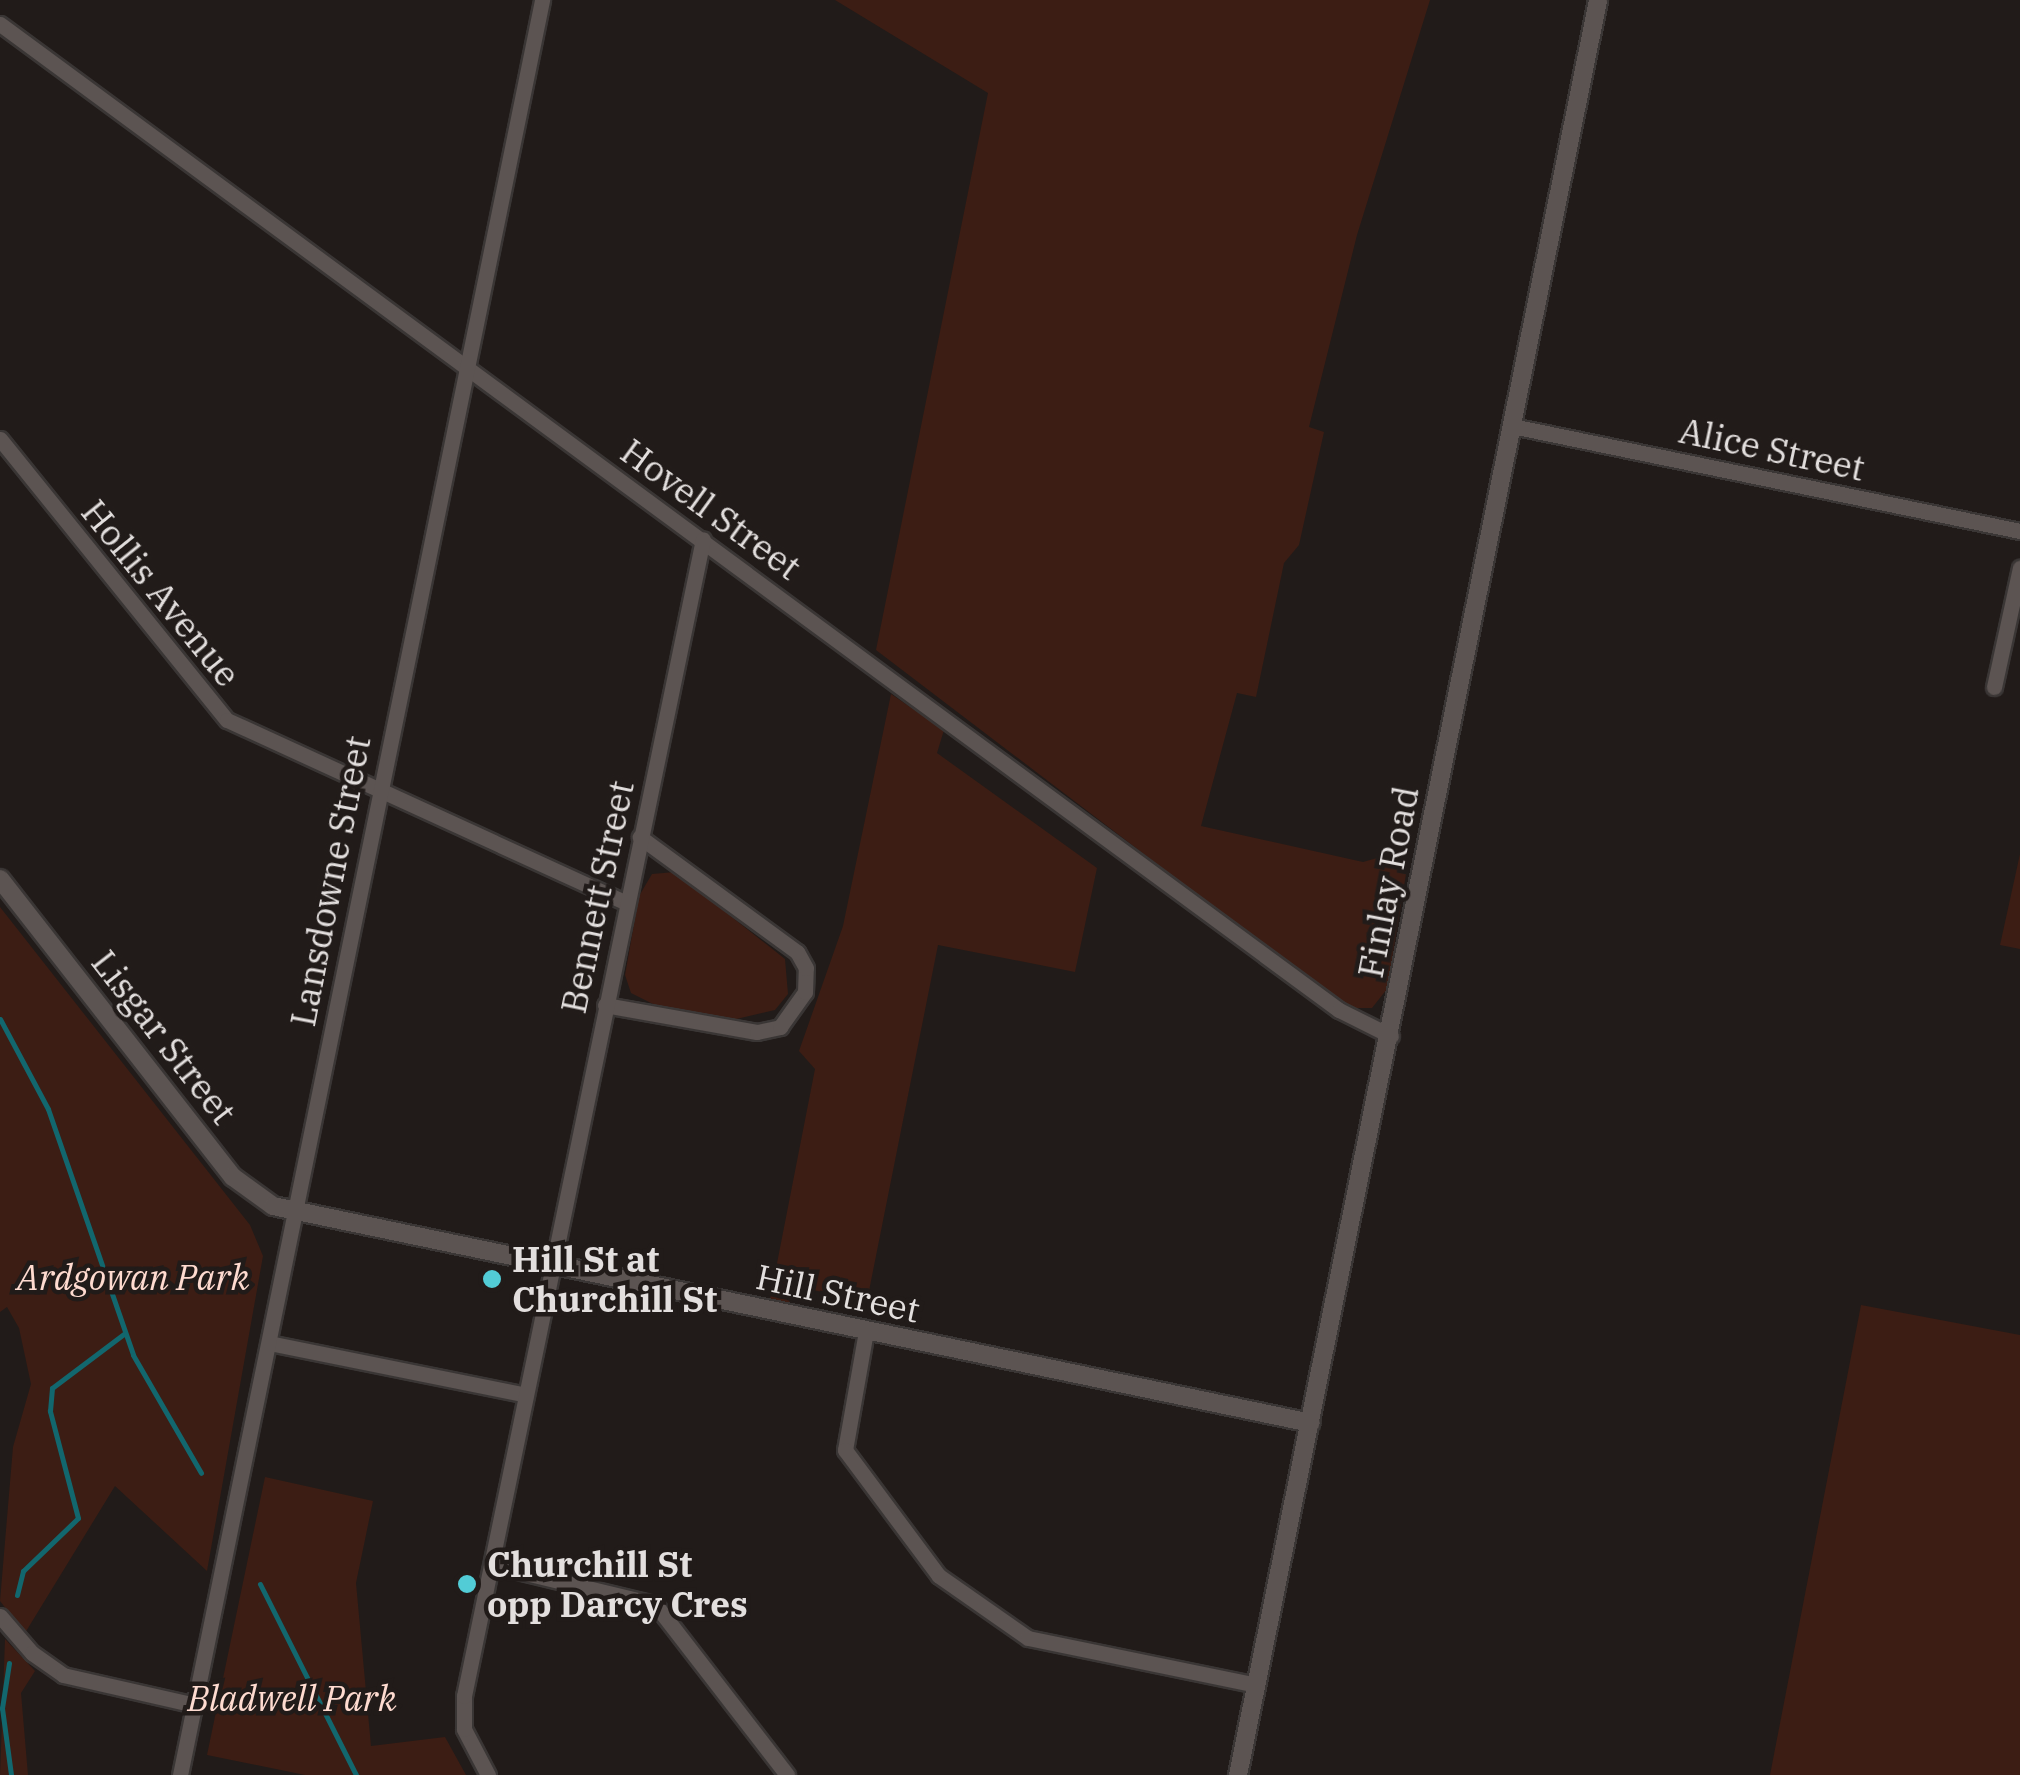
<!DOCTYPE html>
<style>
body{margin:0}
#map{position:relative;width:2020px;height:1775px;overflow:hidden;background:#211b19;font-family:"IBM Plex Serif",serif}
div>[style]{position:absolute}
.green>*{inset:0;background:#3c1d14}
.stream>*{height:5px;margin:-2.5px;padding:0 2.5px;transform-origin:2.5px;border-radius:2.5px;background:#12676e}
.roads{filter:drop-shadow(2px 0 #3a3635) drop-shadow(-2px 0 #3a3635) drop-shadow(0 2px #3a3635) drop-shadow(0 -2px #3a3635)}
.minor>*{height:15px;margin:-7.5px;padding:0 7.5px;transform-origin:7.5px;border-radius:7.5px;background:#5c5452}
.tertiary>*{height:18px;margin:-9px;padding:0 9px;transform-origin:9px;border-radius:9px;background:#5c5452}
.dots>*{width:28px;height:28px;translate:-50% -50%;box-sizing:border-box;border:5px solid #211b19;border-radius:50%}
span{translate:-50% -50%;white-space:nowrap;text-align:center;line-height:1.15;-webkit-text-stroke:9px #211b19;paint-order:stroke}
.street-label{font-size:35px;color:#e3dfde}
.poi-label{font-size:35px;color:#e3dfde;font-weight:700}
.left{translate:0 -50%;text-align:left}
.park-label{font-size:35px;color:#fedbd0;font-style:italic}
</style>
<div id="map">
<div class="green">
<div style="clip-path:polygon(835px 0,1430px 0,1357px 235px,1309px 427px,1324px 432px,1299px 545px,1284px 563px,1256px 697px,1237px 693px,1201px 826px,1363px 862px,1384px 856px,1408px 862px,1387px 989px,1372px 1008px,1352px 1008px,1329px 995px,876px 650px,988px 93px)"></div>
<div style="clip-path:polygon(891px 694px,944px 730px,937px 753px,1097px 868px,1075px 972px,938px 945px,867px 1301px,793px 1286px,789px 1303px,770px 1299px,815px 1069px,799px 1051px,843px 926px)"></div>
<div style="clip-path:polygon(2020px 854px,2020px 949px,2000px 945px)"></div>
<div style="clip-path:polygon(675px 872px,785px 959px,788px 994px,775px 1010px,732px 1020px,657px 1006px,631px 993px,625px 975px,639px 896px,652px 874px)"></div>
<div style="clip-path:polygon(0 907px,250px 1225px,263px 1256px,207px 1571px,115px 1486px,25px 1633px,0 1601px,13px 1447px,31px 1384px,19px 1328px,7px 1307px,0 1312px)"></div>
<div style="clip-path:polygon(1861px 1305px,2020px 1335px,2020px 1775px,1770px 1775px)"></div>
<div style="clip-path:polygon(265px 1477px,373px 1501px,356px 1583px,371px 1746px,445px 1737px,466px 1775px,305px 1775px,207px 1755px)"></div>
<div style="clip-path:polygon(5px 1639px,35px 1671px,21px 1693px,28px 1775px,0 1775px)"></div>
</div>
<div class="stream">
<div style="left:0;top:1019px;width:102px;rotate:61.9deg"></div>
<div style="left:48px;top:1109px;width:260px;rotate:70.9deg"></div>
<div style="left:133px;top:1355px;width:136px;rotate:60deg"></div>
<div style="left:260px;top:1584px;width:214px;rotate:63.3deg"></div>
<div style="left:17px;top:1595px;width:25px;rotate:-76deg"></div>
<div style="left:23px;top:1571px;width:76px;rotate:-43.9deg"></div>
<div style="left:78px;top:1518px;width:111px;rotate:-104.7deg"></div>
<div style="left:50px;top:1411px;width:23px;rotate:-85deg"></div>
<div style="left:52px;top:1388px;width:91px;rotate:-37deg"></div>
<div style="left:9px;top:1663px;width:46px;rotate:98.8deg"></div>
<div style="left:2px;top:1708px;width:68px;rotate:82.3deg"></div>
</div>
<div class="roads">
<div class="minor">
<div style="left:0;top:24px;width:1663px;rotate:36.37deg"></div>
<div style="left:1339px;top:1010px;width:58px;rotate:26.6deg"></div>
<div style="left:1512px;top:426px;width:519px;rotate:11.68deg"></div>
<div style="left:0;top:439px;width:361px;rotate:51.1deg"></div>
<div style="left:227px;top:720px;width:439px;rotate:24.6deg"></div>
<div style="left:1994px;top:687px;width:122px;rotate:-77.7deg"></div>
<div style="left:605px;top:1005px;width:154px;rotate:10.1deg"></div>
<div style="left:757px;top:1032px;width:24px;rotate:-12deg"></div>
<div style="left:780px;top:1027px;width:43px;rotate:-54.5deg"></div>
<div style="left:805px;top:992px;width:24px;rotate:-88deg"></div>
<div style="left:806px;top:968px;width:18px;rotate:-119deg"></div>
<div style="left:797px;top:952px;width:195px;rotate:-143.8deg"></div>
<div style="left:866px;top:1331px;width:121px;rotate:100deg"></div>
<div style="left:845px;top:1450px;width:157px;rotate:53.3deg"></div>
<div style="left:939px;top:1576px;width:108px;rotate:34.9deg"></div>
<div style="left:1028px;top:1638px;width:233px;rotate:11.6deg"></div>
<div style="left:269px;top:1343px;width:262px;rotate:11.4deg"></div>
<div style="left:492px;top:1565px;width:168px;rotate:13.5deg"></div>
<div style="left:655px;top:1604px;width:216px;rotate:52.3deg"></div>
<div style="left:0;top:1616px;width:49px;rotate:49.1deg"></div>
<div style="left:32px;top:1653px;width:38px;rotate:35deg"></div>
<div style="left:63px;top:1675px;width:135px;rotate:12.8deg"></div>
<div style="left:180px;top:1775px;width:1812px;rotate:-78.47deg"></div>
<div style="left:488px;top:1775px;width:52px;rotate:-117.6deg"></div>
<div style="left:464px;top:1729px;width:33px;rotate:-90deg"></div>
<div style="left:464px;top:1696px;width:1181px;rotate:-78.33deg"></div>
</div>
<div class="tertiary">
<div style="left:0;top:879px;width:378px;rotate:52deg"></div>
<div style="left:233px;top:1177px;width:49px;rotate:35.9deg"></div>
<div style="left:273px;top:1206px;width:1060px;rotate:11.81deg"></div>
<div style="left:1238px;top:1775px;width:1811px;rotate:-78.53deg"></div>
</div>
</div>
<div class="dots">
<div style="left:492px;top:1279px;background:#52ccd6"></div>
<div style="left:467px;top:1584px;background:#52ccd6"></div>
</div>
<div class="street-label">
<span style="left:1772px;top:449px;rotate:12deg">Alice Street</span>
<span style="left:711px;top:509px;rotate:36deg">Hovell Street</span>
<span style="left:161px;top:593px;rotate:51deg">Hollis Avenue</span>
<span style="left:330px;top:881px;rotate:-79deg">Lansdowne Street</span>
<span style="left:1388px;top:882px;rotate:-79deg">Finlay Road</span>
<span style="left:597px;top:897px;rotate:-78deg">Bennett Street</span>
<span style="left:164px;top:1037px;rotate:52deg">Lisgar Street</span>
<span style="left:838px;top:1293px;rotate:12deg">Hill Street</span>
</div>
<div class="poi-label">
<span class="left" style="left:512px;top:1279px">Hill St at<br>Churchill St</span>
<span class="left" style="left:487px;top:1584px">Churchill St<br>opp Darcy Cres</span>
</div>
<div class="park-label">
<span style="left:133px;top:1277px">Ardgowan Park</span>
<span style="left:292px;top:1698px">Bladwell Park</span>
</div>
</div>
